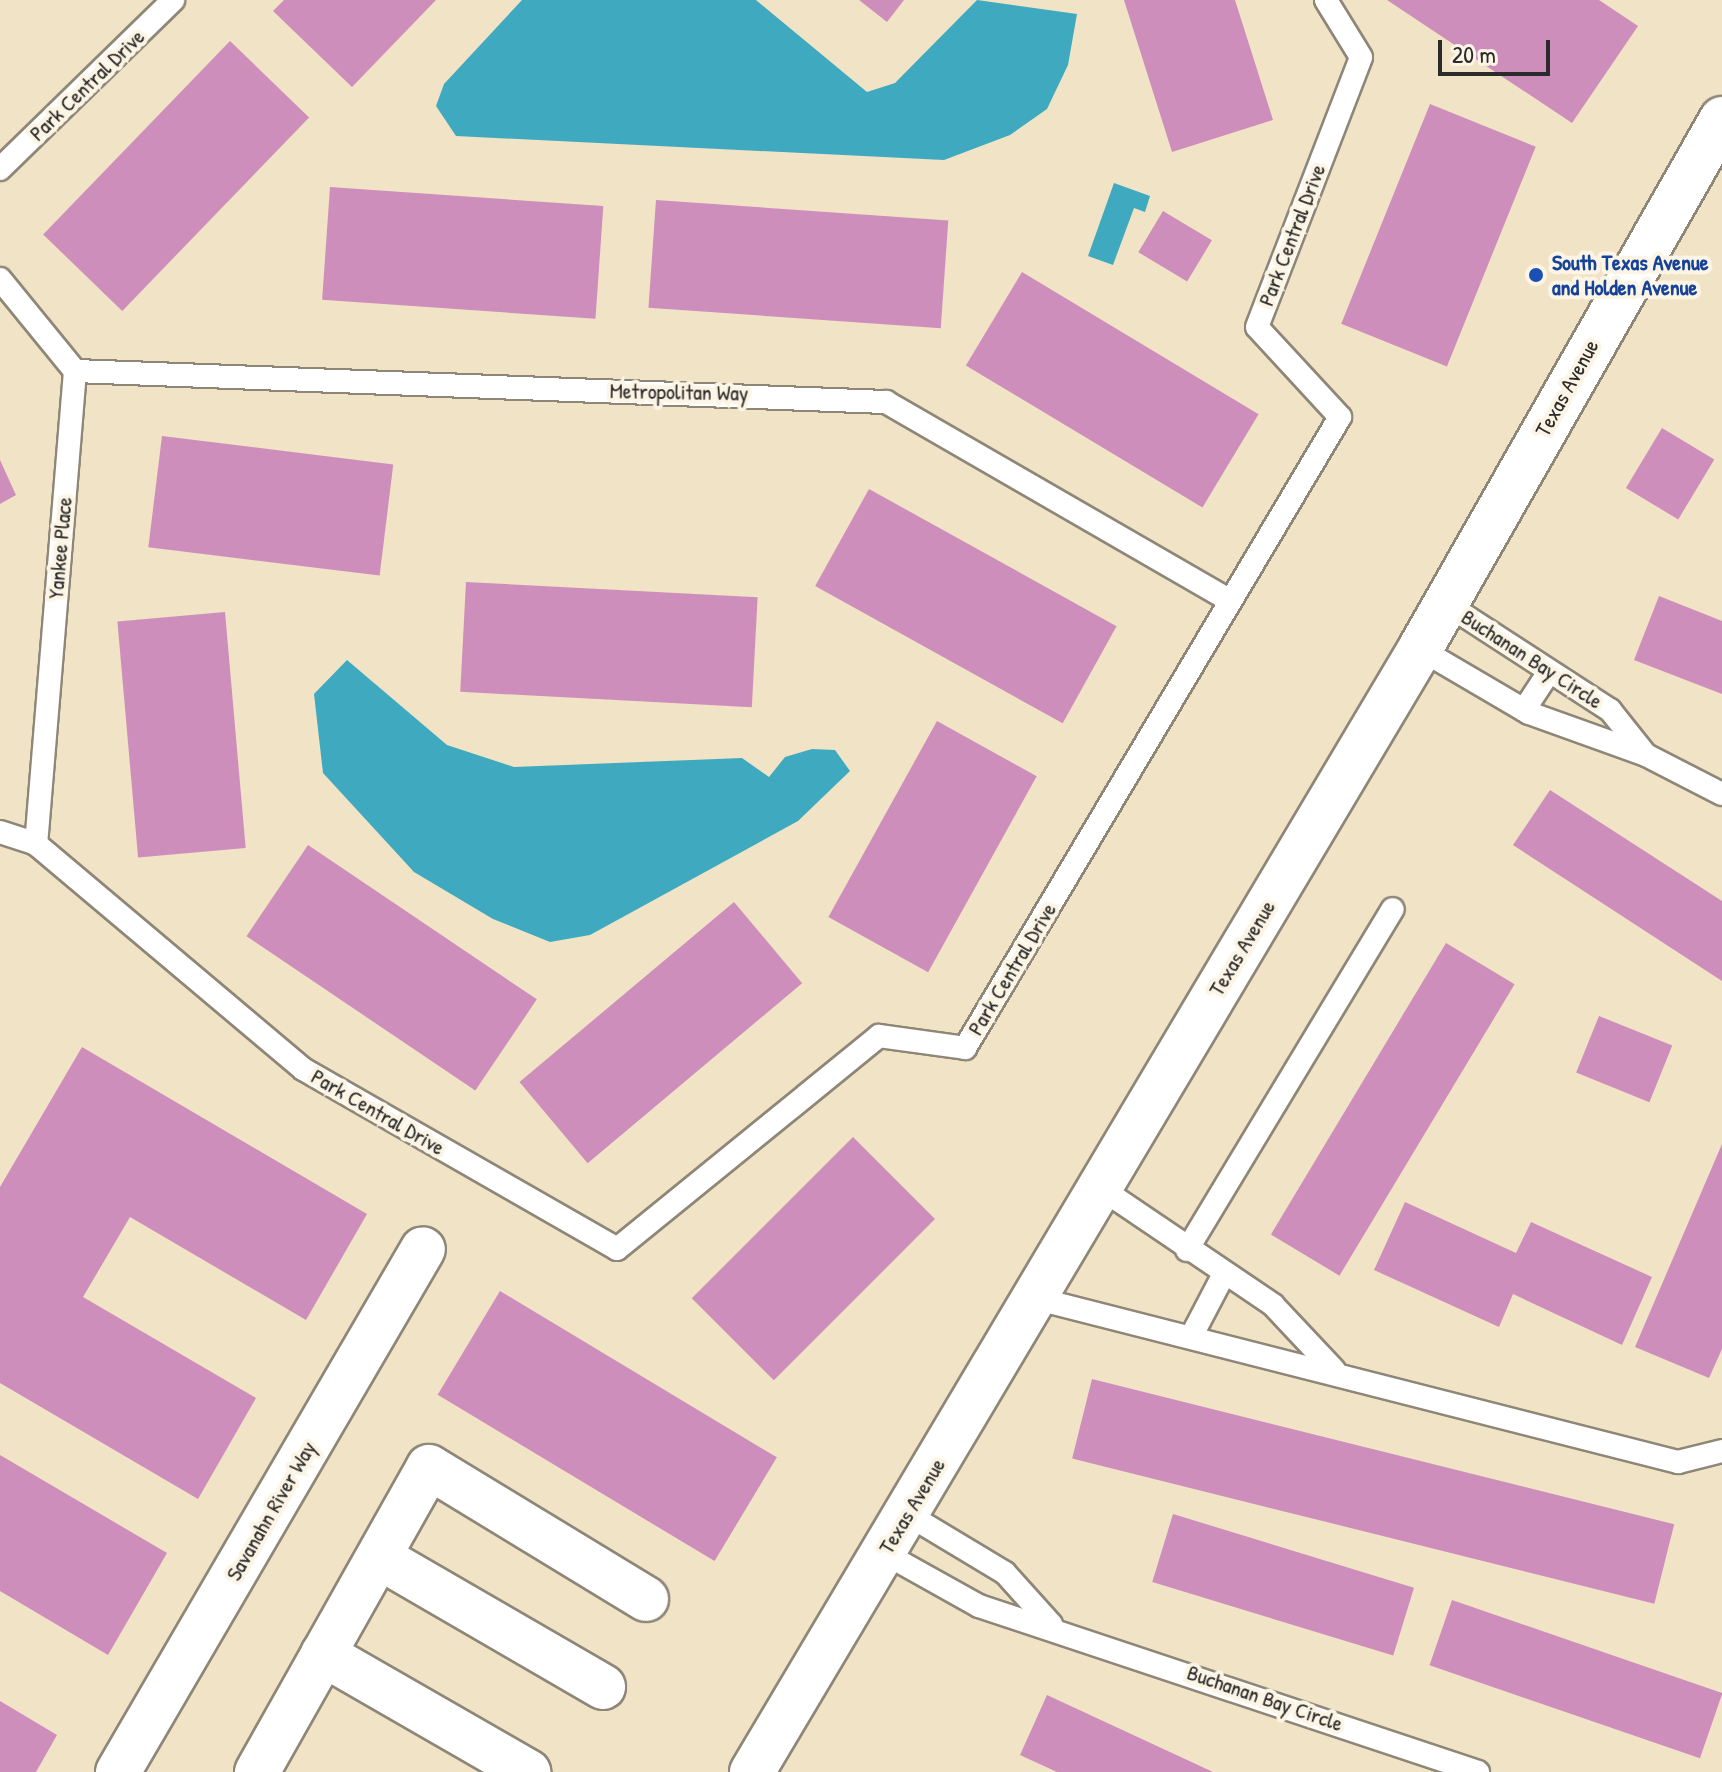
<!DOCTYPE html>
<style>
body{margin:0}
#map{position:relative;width:1722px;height:1772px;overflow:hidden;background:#f1e3c5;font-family:"Patrick Hand",sans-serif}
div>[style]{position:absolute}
.water>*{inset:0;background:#3faabf}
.building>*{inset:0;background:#ce8ebb;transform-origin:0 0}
.roads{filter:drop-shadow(2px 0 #8e8778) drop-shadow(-2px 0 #8e8778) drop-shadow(0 2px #8e8778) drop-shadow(0 -2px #8e8778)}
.service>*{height:22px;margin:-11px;padding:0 11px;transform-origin:11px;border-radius:11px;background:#fff}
.minor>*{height:44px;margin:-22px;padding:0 22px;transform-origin:22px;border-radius:22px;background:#fff}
.tertiary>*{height:44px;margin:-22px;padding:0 22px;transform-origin:22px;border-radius:22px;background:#fff}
.dots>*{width:22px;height:22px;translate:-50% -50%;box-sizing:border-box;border:4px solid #fcf5e5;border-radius:50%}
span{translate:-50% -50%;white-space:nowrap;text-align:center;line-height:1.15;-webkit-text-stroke:8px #fcf5e5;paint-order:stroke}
.street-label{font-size:22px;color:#2b2b2b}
.transit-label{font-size:22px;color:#164399;font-weight:700}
.left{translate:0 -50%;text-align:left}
.scale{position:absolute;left:1438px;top:40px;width:112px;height:36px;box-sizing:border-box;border:4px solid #2b2b2b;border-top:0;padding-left:10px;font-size:24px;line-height:28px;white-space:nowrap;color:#2b2b2b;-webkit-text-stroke:6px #fcf5e5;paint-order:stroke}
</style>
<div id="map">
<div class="water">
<div style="clip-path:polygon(522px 0,756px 0,867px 92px,895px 83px,977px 0,1077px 14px,1068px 65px,1047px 109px,1010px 135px,944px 160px,456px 136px,436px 106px,444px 84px)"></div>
<div style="clip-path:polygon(1114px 183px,1150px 196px,1145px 212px,1134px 208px,1113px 265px,1088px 256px)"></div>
<div style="clip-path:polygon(347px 660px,447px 745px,514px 767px,742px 758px,769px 777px,785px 757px,812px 749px,835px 750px,850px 771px,798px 821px,590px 935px,550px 942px,493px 919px,414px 872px,323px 773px,314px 694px)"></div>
</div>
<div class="building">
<div style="clip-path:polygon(284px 0,436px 0,352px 87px,273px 11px)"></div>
<div style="clip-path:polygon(859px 0,904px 0,887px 22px)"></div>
<div style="clip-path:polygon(1124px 0,1235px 0,1273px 120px,1172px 152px)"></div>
<div style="clip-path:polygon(1387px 0,1599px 0,1638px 26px,1572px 123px)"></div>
<div style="left:230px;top:41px;width:110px;height:269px;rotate:44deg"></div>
<div style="left:1430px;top:104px;width:114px;height:237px;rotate:22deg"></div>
<div style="left:330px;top:187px;width:274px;height:113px;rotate:4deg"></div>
<div style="left:656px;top:200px;width:293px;height:108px;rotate:4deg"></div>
<div style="left:1163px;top:211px;width:57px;height:48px;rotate:31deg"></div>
<div style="left:1022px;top:272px;width:276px;height:109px;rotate:31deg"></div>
<div style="left:1662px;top:428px;width:61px;height:70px;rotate:31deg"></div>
<div style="left:162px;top:436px;width:233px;height:112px;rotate:7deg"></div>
<div style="clip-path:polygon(0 460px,16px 495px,0 504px)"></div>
<div style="left:869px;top:489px;width:283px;height:111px;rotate:29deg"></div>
<div style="left:466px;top:582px;width:292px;height:110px;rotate:3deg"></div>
<div style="clip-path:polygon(1659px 596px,1722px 621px,1722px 694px,1634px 660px)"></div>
<div style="left:225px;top:612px;width:237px;height:108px;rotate:85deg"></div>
<div style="left:937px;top:721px;width:114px;height:224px;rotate:29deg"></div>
<div style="clip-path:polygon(1550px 790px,1722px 901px,1722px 981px,1513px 845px)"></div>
<div style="left:308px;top:845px;width:276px;height:110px;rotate:34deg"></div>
<div style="left:734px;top:902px;width:106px;height:280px;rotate:50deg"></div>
<div style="left:1446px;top:943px;width:80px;height:340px;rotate:31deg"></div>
<div style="left:1599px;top:1016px;width:79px;height:61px;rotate:22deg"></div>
<div style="clip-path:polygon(82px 1047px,367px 1214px,306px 1320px,130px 1217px,83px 1297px,256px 1398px,198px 1499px,0 1383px,0 1187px)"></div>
<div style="left:853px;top:1137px;width:116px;height:228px;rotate:45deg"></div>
<div style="clip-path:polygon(1722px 1144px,1722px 1349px,1709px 1378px,1635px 1347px)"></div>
<div style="clip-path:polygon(1405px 1202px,1516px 1253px,1531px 1222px,1652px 1277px,1622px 1345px,1513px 1294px,1499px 1327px,1374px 1270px)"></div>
<div style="left:500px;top:1291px;width:323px;height:121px;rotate:31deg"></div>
<div style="left:1092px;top:1379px;width:600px;height:82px;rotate:14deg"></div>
<div style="clip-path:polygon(0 1455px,167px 1553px,108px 1655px,0 1591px)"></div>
<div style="left:1173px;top:1514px;width:252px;height:71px;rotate:17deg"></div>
<div style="left:1452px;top:1600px;width:286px;height:69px;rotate:19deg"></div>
<div style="clip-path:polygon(1047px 1695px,1213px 1772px,1057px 1772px,1020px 1755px)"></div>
<div style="clip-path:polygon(0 1701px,57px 1735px,36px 1772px,0 1772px)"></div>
</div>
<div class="roads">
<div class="service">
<div style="left:0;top:169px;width:242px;rotate:-44.3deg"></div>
<div style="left:0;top:279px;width:119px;rotate:50.8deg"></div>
<div style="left:75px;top:371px;width:475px;rotate:94.7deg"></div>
<div style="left:75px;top:371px;width:812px;rotate:2.19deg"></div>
<div style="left:886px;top:402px;width:397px;rotate:30deg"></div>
<div style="left:1445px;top:603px;width:197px;rotate:33deg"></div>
<div style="left:1610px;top:710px;width:56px;rotate:51.5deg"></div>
<div style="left:1420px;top:649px;width:126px;rotate:30.4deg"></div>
<div style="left:1529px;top:713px;width:124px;rotate:19.7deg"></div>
<div style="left:1646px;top:755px;width:85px;rotate:27.2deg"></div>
<div style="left:1524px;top:710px;width:45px;rotate:-56.7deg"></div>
<div style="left:0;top:832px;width:38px;rotate:18deg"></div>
<div style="left:36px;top:844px;width:349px;rotate:40.1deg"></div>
<div style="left:303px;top:1069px;width:362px;rotate:29.8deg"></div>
<div style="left:617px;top:1249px;width:338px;rotate:-39.1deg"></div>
<div style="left:879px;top:1036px;width:87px;rotate:7.9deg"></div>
<div style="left:965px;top:1048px;width:734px;rotate:-59.28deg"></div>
<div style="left:1340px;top:417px;width:122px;rotate:-132.7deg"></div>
<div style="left:1257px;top:327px;width:289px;rotate:-68.9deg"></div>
<div style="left:1361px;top:57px;width:67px;rotate:-121.6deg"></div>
<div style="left:1099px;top:1187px;width:210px;rotate:34.1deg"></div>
<div style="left:1273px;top:1305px;width:89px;rotate:46.8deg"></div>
<div style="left:1187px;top:1250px;width:398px;rotate:-58.9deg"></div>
<div style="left:1034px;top:1298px;width:665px;rotate:14.29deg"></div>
<div style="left:1678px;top:1462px;width:45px;rotate:-14deg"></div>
<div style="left:1191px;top:1337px;width:71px;rotate:-62.4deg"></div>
<div style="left:907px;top:1514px;width:114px;rotate:31deg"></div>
<div style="left:1005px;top:1573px;width:69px;rotate:48deg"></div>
<div style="left:884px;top:1553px;width:109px;rotate:29.2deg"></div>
<div style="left:979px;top:1606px;width:526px;rotate:18.4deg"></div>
</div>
<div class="minor">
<div style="left:379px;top:1557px;width:259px;rotate:30.1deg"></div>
<div style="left:323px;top:1654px;width:237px;rotate:29.9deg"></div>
<div style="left:118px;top:1772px;width:605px;rotate:-59.75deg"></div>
<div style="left:257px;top:1772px;width:350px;rotate:-60.6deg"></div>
<div style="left:429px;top:1467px;width:254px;rotate:31.3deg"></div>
</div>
<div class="tertiary">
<div style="left:752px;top:1772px;width:1307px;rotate:-59.25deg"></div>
<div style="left:1420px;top:649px;width:610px;rotate:-60.33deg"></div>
</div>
</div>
<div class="dots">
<div style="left:1536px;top:275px;background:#1a4fb4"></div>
</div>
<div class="street-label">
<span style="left:87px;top:85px;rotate:-44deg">Park Central Drive</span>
<span style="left:1292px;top:235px;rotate:-69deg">Park Central Drive</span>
<span style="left:1567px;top:388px;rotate:-61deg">Texas Avenue</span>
<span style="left:679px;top:392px;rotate:1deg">Metropolitan Way</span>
<span style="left:60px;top:548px;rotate:-85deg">Yankee Place</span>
<span style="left:1532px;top:659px;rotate:33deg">Buchanan Bay Circle</span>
<span style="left:1242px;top:948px;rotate:-59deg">Texas Avenue</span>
<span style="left:1012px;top:969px;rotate:-59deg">Park Central Drive</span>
<span style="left:378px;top:1112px;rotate:30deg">Park Central Drive</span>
<span style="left:912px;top:1506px;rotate:-59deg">Texas Avenue</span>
<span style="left:271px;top:1511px;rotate:-60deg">Savanahn River Way</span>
<span style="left:1265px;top:1698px;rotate:19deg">Buchanan Bay Circle</span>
</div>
<div class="transit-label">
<span class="left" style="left:1552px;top:275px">South Texas Avenue<br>and Holden Avenue</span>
</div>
<div class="scale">20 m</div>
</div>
